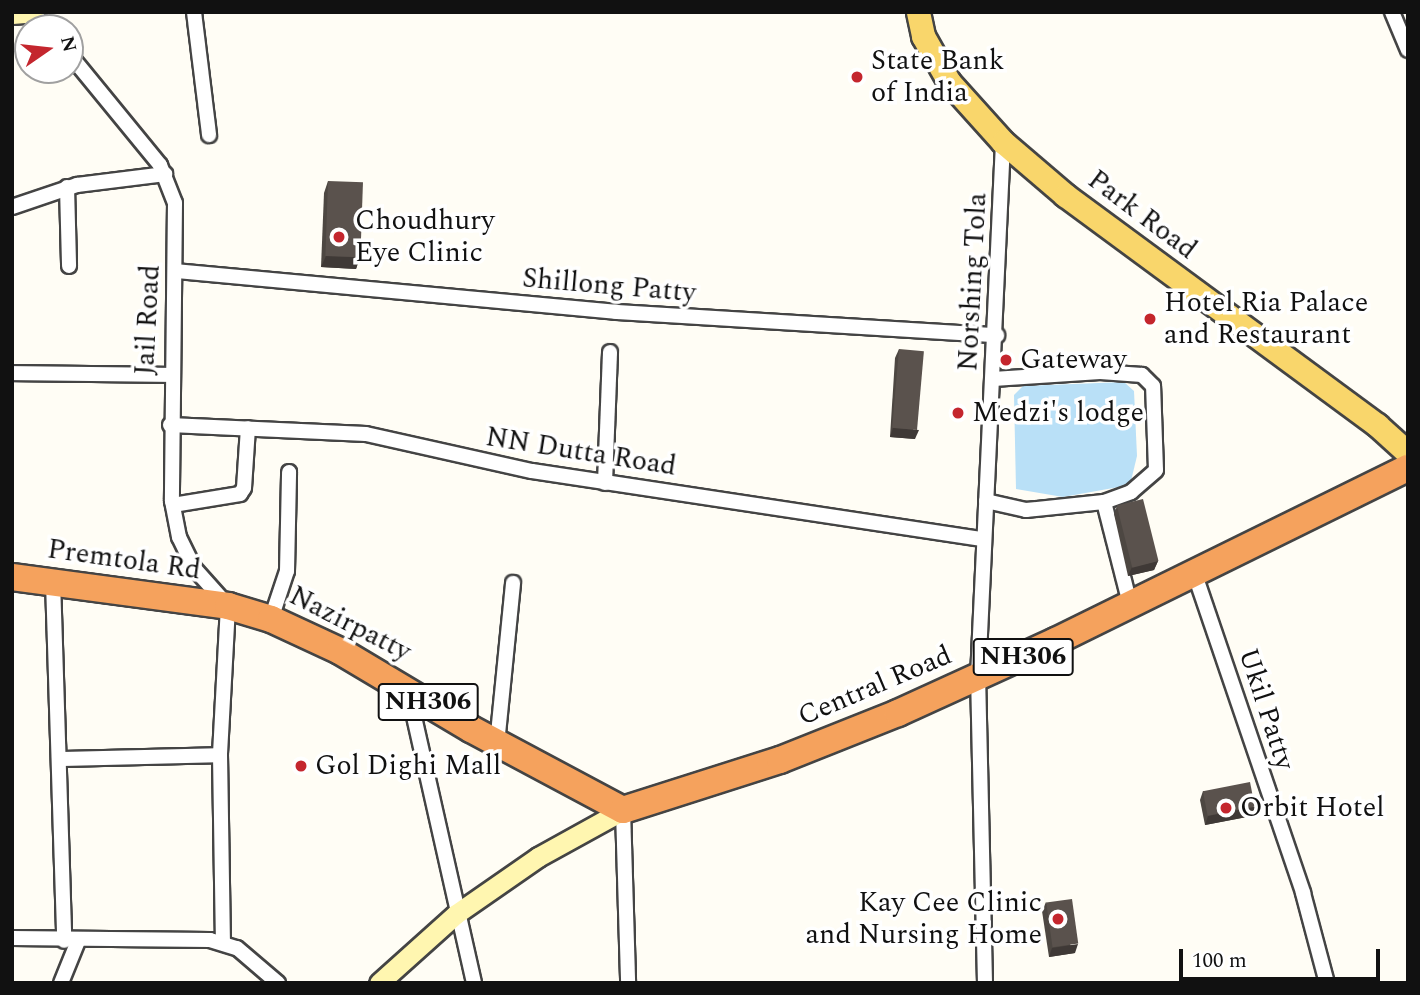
<!DOCTYPE html>
<style>
body{margin:0}
#map{position:relative;width:1420px;height:995px;overflow:hidden;background:#fffdf5;font-family:Spectral,serif}
div>[style]{position:absolute}
.water>*{inset:0;background:#b9e0f7}
.roads{filter:drop-shadow(2px 0 #444) drop-shadow(-2px 0 #444) drop-shadow(0 2px #444) drop-shadow(0 -2px #444)}
.street>*{height:14px;margin:-7px;padding:0 7px;transform-origin:7px;border-radius:7px;background:#fff}
.secondary>*{height:19px;margin:-9.5px;padding:0 9.5px;transform-origin:9.5px;border-radius:9.5px;background:#fff6b0}
.primary>*{height:23px;margin:-11.5px;padding:0 11.5px;transform-origin:11.5px;border-radius:11.5px;background:#f9d66b}
.highway>*{height:26px;margin:-13px;padding:0 13px;transform-origin:13px;border-radius:13px;background:#f5a25d}
.wall>*{inset:0;background:#4d4742}
.shaded-wall>*{inset:0;background:#3f3936}
.building>*{inset:0;background:#5a524d;transform-origin:0 0}
.dots>*{width:19px;height:19px;translate:-50% -50%;box-sizing:border-box;border:4px solid #fff;border-radius:50%}
span{translate:-50% -50%;white-space:nowrap;text-align:center;line-height:1.15;-webkit-text-stroke:7px #fff;paint-order:stroke}
.shield-label span{padding:2px 5px;background:#fff;border:2px solid;border-radius:5px;-webkit-text-stroke-width:0}
.shield-label{font-size:26px;color:#111;font-weight:700}
.poi-label{font-size:28px;color:#111}
.left{translate:0 -50%;text-align:left}
.right{translate:-100% -50%;text-align:right}
.street-label{font-size:28px;color:#111}
.frame{position:absolute;inset:0;border:14px solid #111;pointer-events:none}
.north{position:absolute;left:14px;top:14px;width:70px;height:70px;box-sizing:border-box;background:#fff;border:2px solid #a0a0a0;border-radius:50%;rotate:76deg;font-size:19px;font-weight:700;line-height:28px;text-align:center;color:#111}
.north::after{content:'';display:block;margin:auto;width:24px;height:32px;background:#c4262e;clip-path:polygon(50% 0,100% 100%,50% 72%,0 100%)}
.scale{position:absolute;left:1179px;top:949px;width:201px;height:32px;box-sizing:border-box;border:4px solid #111;border-top:0;padding-left:9px;font-size:21px;line-height:24px;white-space:nowrap;color:#111;-webkit-text-stroke:5px #fff;paint-order:stroke}
</style>
<div id="map">
<div class="water">
<div style="clip-path:polygon(1124px 382px,1134px 391px,1137px 456px,1130px 485px,1063px 497px,1016px 489px,1014px 395px,1023px 386px)"></div>
</div>
<div class="roads">
<div class="street">
<div style="left:194px;top:12px;width:124px;rotate:83deg"></div>
<div style="left:1392px;top:12px;width:41px;rotate:67.2deg"></div>
<div style="left:33px;top:13px;width:21px;rotate:47deg"></div>
<div style="left:70px;top:55px;width:142px;rotate:50.7deg"></div>
<div style="left:160px;top:165px;width:41px;rotate:68.5deg"></div>
<div style="left:175px;top:203px;width:298px;rotate:90.6deg"></div>
<div style="left:172px;top:501px;width:37px;rotate:79deg"></div>
<div style="left:179px;top:537px;width:34px;rotate:64deg"></div>
<div style="left:194px;top:568px;width:51px;rotate:48.2deg"></div>
<div style="left:228px;top:606px;width:149px;rotate:93.1deg"></div>
<div style="left:220px;top:755px;width:187px;rotate:89.1deg"></div>
<div style="left:67px;top:187px;width:79px;rotate:88.5deg"></div>
<div style="left:12px;top:207px;width:69px;rotate:-18.7deg"></div>
<div style="left:77px;top:185px;width:89px;rotate:-7.1deg"></div>
<div style="left:176px;top:271px;width:442px;rotate:5.3deg"></div>
<div style="left:616px;top:312px;width:382px;rotate:3.5deg"></div>
<div style="left:12px;top:373px;width:158px;rotate:0.7deg"></div>
<div style="left:170px;top:425px;width:196px;rotate:2.6deg"></div>
<div style="left:366px;top:434px;width:170px;rotate:12.6deg"></div>
<div style="left:532px;top:471px;width:457px;rotate:8.6deg"></div>
<div style="left:605px;top:483px;width:131px;rotate:-87.8deg"></div>
<div style="left:986px;top:501px;width:41px;rotate:12.7deg"></div>
<div style="left:1026px;top:510px;width:78px;rotate:-5.9deg"></div>
<div style="left:1104px;top:502px;width:29px;rotate:-20deg"></div>
<div style="left:1131px;top:492px;width:33px;rotate:-41deg"></div>
<div style="left:1156px;top:470px;width:84px;rotate:-92deg"></div>
<div style="left:1153px;top:386px;width:16px;rotate:-135deg"></div>
<div style="left:1142px;top:375px;width:42px;rotate:-175.9deg"></div>
<div style="left:1100px;top:372px;width:107px;rotate:176.3deg"></div>
<div style="left:1104px;top:502px;width:105px;rotate:75.7deg"></div>
<div style="left:173px;top:505px;width:68px;rotate:-9.3deg"></div>
<div style="left:240px;top:494px;width:7px;rotate:-56deg"></div>
<div style="left:244px;top:488px;width:60px;rotate:-86.2deg"></div>
<div style="left:1194px;top:572px;width:339px;rotate:71.2deg"></div>
<div style="left:1303px;top:893px;width:93px;rotate:75.1deg"></div>
<div style="left:53px;top:581px;width:360px;rotate:88.2deg"></div>
<div style="left:271px;top:619px;width:51px;rotate:-71.6deg"></div>
<div style="left:287px;top:571px;width:99px;rotate:-88.8deg"></div>
<div style="left:408px;top:690px;width:300px;rotate:77.3deg"></div>
<div style="left:497px;top:744px;width:162px;rotate:-84.3deg"></div>
<div style="left:59px;top:759px;width:161px;rotate:-1.4deg"></div>
<div style="left:623px;top:810px;width:173px;rotate:88.3deg"></div>
<div style="left:12px;top:938px;width:198px;rotate:0.6deg"></div>
<div style="left:210px;top:940px;width:28px;rotate:17deg"></div>
<div style="left:237px;top:948px;width:54px;rotate:40.5deg"></div>
<div style="left:61px;top:983px;width:45px;rotate:-68deg"></div>
<div style="left:985px;top:983px;width:306px;rotate:-91.3deg"></div>
<div style="left:978px;top:677px;width:536px;rotate:-87.32deg"></div>
</div>
<div class="secondary">
<div style="left:12px;top:14px;width:21px;rotate:-5deg"></div>
<div style="left:379px;top:983px;width:103px;rotate:-41.9deg"></div>
<div style="left:456px;top:914px;width:100px;rotate:-34.8deg"></div>
<div style="left:538px;top:857px;width:97px;rotate:-28.9deg"></div>
</div>
<div class="primary">
<div style="left:918px;top:12px;width:25px;rotate:78deg"></div>
<div style="left:923px;top:36px;width:53px;rotate:60.5deg"></div>
<div style="left:949px;top:82px;width:81px;rotate:48deg"></div>
<div style="left:1003px;top:142px;width:82px;rotate:40.5deg"></div>
<div style="left:1065px;top:195px;width:388px;rotate:36.4deg"></div>
<div style="left:1377px;top:425px;width:42px;rotate:42.1deg"></div>
</div>
<div class="highway">
<div style="left:12px;top:577px;width:218px;rotate:7.6deg"></div>
<div style="left:228px;top:606px;width:45px;rotate:16.8deg"></div>
<div style="left:271px;top:619px;width:76px;rotate:24.9deg"></div>
<div style="left:340px;top:651px;width:152px;rotate:30.8deg"></div>
<div style="left:471px;top:729px;width:172px;rotate:28.1deg"></div>
<div style="left:623px;top:810px;width:165px;rotate:-17.7deg"></div>
<div style="left:780px;top:760px;width:127px;rotate:-21.7deg"></div>
<div style="left:898px;top:713px;width:174px;rotate:-24.5deg"></div>
<div style="left:1056px;top:641px;width:392px;rotate:-26.2deg"></div>
</div>
</div>
<div class="wall">
<div style="clip-path:polygon(328px 181px,360px 257px,356px 269px,321px 267px,324px 193px)"></div>
<div style="clip-path:polygon(899px 349px,915px 439px,890px 437px,895px 358px)"></div>
<div style="clip-path:polygon(1117px 506px,1158px 561px,1154px 570px,1128px 576px,1114px 514px)"></div>
<div style="clip-path:polygon(1203px 791px,1255px 807px,1252px 816px,1205px 825px,1200px 800px)"></div>
<div style="clip-path:polygon(1046px 902px,1075px 953px,1049px 957px,1042px 911px)"></div>
</div>
<div class="shaded-wall">
<div style="clip-path:polygon(326px 256px,360px 257px,356px 269px,321px 267px)"></div>
<div style="clip-path:polygon(893px 428px,919px 430px,915px 439px,890px 437px)"></div>
<div style="clip-path:polygon(1158px 561px,1154px 570px,1128px 576px,1132px 567px)"></div>
<div style="clip-path:polygon(1255px 807px,1252px 816px,1205px 825px,1208px 816px)"></div>
<div style="clip-path:polygon(1078px 944px,1075px 953px,1049px 957px,1052px 948px)"></div>
</div>
<div class="building">
<div style="left:328px;top:181px;width:35px;height:75px;rotate:2deg"></div>
<div style="left:899px;top:349px;width:25px;height:79px;rotate:5deg"></div>
<div style="left:1143px;top:499px;width:64px;height:27px;rotate:76deg"></div>
<div style="left:1250px;top:782px;width:25px;height:48px;rotate:79deg"></div>
<div style="left:1072px;top:899px;width:45px;height:26px;rotate:82deg"></div>
</div>
<div class="dots">
<div style="left:857px;top:77px;background:#c4262e"></div>
<div style="left:339px;top:237px;background:#c4262e"></div>
<div style="left:1150px;top:319px;background:#c4262e"></div>
<div style="left:1006px;top:360px;background:#c4262e"></div>
<div style="left:958px;top:413px;background:#c4262e"></div>
<div style="left:301px;top:766px;background:#c4262e"></div>
<div style="left:1226px;top:808px;background:#c4262e"></div>
<div style="left:1058px;top:919px;background:#c4262e"></div>
</div>
<div class="shield-label">
<span style="left:1023px;top:657px">NH306</span>
<span style="left:428px;top:702px">NH306</span>
</div>
<div class="poi-label">
<span class="left" style="left:871px;top:77px">State Bank<br>of India</span>
<span class="left" style="left:355px;top:237px">Choudhury<br>Eye Clinic</span>
<span class="left" style="left:1164px;top:319px">Hotel Ria Palace<br>and Restaurant</span>
<span class="left" style="left:1020px;top:360px">Gateway</span>
<span class="left" style="left:972px;top:413px">Medzi's lodge</span>
<span class="left" style="left:315px;top:766px">Gol Dighi Mall</span>
<span class="left" style="left:1240px;top:808px">Orbit Hotel</span>
<span class="right" style="left:1042px;top:919px">Kay Cee Clinic<br>and Nursing Home</span>
</div>
<div class="street-label">
<span style="left:1142px;top:215px;rotate:37deg">Park Road</span>
<span style="left:973px;top:282px;rotate:-87deg">Norshing Tola</span>
<span style="left:609px;top:286px;rotate:5deg">Shillong Patty</span>
<span style="left:148px;top:320px;rotate:-87deg">Jail Road</span>
<span style="left:581px;top:452px;rotate:9deg">NN Dutta Road</span>
<span style="left:124px;top:560px;rotate:8deg">Premtola Rd</span>
<span style="left:350px;top:624px;rotate:27deg">Nazirpatty</span>
<span style="left:875px;top:686px;rotate:-23deg">Central Road</span>
<span style="left:1266px;top:709px;rotate:72deg">Ukil Patty</span>
</div>
<div class="frame"></div>
<div class="north">N</div>
<div class="scale">100 m</div>
</div>
